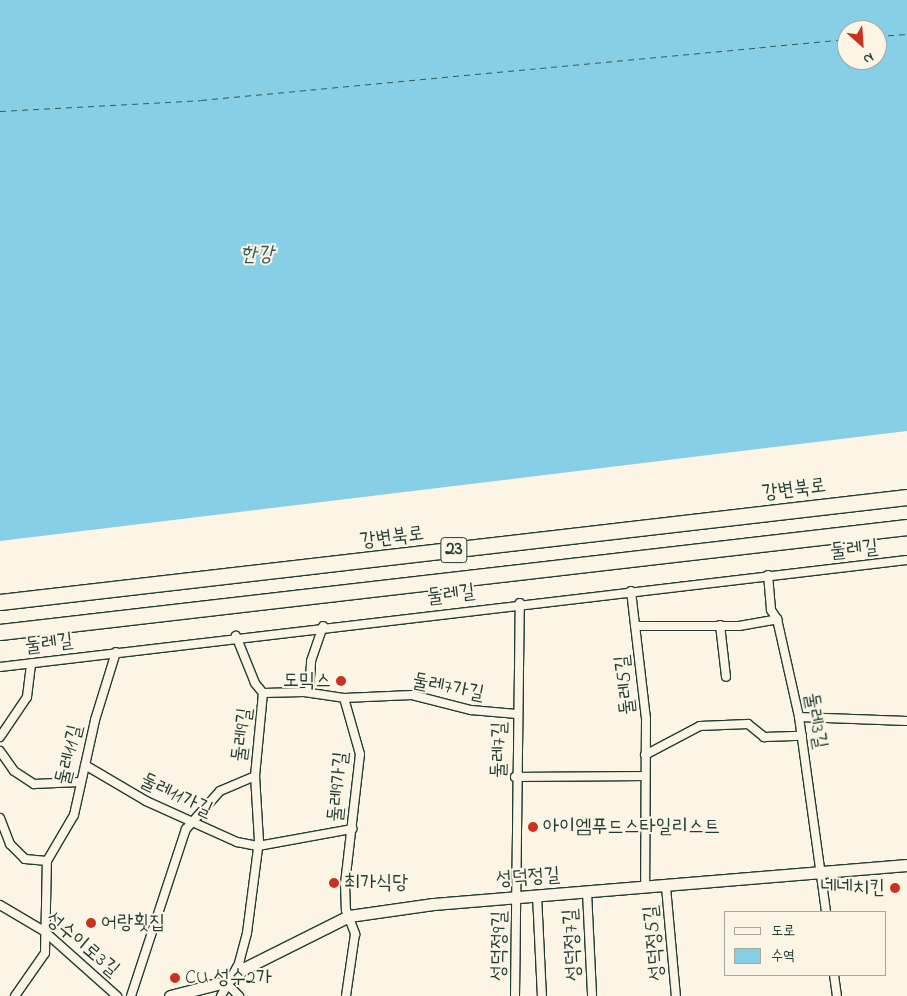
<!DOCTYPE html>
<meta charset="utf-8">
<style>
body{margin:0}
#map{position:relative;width:907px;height:996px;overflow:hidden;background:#fcf5e5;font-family:"Indie Flower","Poor Story",sans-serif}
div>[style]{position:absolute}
.water>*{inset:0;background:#86cfe7}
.ferry>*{height:1px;margin-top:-0.5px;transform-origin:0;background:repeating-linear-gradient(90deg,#345a58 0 6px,transparent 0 11px)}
.roads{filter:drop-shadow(1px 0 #1f3d34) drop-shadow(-1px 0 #1f3d34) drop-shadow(0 1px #1f3d34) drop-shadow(0 -1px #1f3d34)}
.street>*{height:8px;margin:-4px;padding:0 4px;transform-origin:4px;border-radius:4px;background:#fcf5e5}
.secondary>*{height:11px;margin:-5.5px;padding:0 5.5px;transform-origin:5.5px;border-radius:5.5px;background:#fcf5e5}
.highway>*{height:15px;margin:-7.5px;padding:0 7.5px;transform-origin:7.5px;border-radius:7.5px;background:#fcf5e5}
.dots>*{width:14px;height:14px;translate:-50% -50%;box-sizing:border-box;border:2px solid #fcf5e5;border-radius:50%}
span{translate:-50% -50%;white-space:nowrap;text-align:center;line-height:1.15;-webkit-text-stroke:4px #fcf5e5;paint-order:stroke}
.shield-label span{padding:1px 4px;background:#fcf5e5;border:1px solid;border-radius:4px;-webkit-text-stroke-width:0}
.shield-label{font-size:19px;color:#1f3d34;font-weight:700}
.street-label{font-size:20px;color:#1f3d34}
.poi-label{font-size:20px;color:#1f3d34}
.right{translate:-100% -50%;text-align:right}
.left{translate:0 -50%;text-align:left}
.water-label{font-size:21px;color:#345a58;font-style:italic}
.legend{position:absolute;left:724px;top:911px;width:162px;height:65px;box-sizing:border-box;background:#fcf5e5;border:1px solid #a4ab9e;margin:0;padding:6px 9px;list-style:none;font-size:15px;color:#1f3d34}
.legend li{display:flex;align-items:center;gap:10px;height:25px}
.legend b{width:25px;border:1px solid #a4ab9e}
.north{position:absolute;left:837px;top:20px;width:50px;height:50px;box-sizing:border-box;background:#fcf5e5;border:1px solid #a4ab9e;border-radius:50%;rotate:154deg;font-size:14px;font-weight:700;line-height:20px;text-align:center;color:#1f3d34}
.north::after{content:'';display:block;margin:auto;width:18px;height:22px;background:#c8321e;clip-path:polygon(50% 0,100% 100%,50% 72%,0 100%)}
</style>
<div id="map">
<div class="water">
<div style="clip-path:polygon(evenodd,0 0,907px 0,907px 431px,0 541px,0 0,847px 30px,877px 30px,877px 60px,847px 60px,847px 30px)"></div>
</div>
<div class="ferry">
<div style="left:877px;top:36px;width:30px;rotate:-4deg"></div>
<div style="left:0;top:111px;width:201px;rotate:-3.1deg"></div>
<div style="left:201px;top:100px;width:649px;rotate:-5.39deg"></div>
</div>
<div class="roads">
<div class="street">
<div style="left:768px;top:575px;width:35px;rotate:85deg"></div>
<div style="left:771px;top:610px;width:11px;rotate:56deg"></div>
<div style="left:777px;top:619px;width:100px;rotate:77.3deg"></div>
<div style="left:799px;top:717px;width:197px;rotate:82.1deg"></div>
<div style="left:631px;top:591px;width:129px;rotate:83.3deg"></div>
<div style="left:646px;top:719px;width:169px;rotate:90.3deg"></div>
<div style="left:720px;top:625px;width:52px;rotate:83.4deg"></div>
<div style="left:635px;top:626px;width:104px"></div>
<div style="left:739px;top:626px;width:39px;rotate:-10deg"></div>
<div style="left:0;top:667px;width:913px;rotate:-6.73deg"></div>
<div style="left:309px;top:692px;width:31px;rotate:-86deg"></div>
<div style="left:311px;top:661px;width:37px;rotate:-71deg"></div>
<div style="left:263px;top:693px;width:41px;rotate:-1.4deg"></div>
<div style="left:304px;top:692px;width:40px;rotate:8.5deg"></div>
<div style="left:344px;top:698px;width:68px;rotate:-2.5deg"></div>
<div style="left:412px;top:695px;width:61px;rotate:14.3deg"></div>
<div style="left:471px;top:710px;width:46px;rotate:5deg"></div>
<div style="left:344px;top:698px;width:58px;rotate:74.1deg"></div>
<div style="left:360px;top:754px;width:131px;rotate:96.6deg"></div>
<div style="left:345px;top:884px;width:26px;rotate:88deg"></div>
<div style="left:346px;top:910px;width:26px;rotate:69deg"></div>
<div style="left:355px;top:934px;width:63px;rotate:98.3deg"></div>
<div style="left:799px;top:717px;width:108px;rotate:2.1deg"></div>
<div style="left:0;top:737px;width:48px;rotate:-56deg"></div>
<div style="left:27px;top:697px;width:34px;rotate:-83deg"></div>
<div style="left:0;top:751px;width:24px;rotate:55deg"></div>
<div style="left:14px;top:771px;width:24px;rotate:33deg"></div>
<div style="left:34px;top:784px;width:46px;rotate:-2.5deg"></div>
<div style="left:645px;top:755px;width:62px;rotate:-27.8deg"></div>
<div style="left:700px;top:726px;width:48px;rotate:-2.4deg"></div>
<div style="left:748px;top:724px;width:21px;rotate:39deg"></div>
<div style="left:764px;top:737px;width:38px;rotate:-2deg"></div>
<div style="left:85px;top:765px;width:71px;rotate:30.5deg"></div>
<div style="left:146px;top:801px;width:100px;rotate:24.3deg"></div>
<div style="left:237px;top:842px;width:21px;rotate:11deg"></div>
<div style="left:258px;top:846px;width:96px;rotate:-10.3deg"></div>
<div style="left:515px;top:777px;width:129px;rotate:-0.4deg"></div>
<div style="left:0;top:818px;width:28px;rotate:69deg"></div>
<div style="left:10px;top:844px;width:21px;rotate:45deg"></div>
<div style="left:25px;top:859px;width:22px;rotate:5deg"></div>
<div style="left:666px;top:887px;width:109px;rotate:84.8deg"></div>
<div style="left:587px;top:892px;width:104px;rotate:87.2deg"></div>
<div style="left:537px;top:895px;width:101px;rotate:87.2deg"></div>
<div style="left:0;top:905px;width:51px;rotate:30.6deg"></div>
<div style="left:44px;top:931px;width:98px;rotate:41.7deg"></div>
<div style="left:834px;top:975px;width:21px;rotate:82deg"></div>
<div style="left:225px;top:982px;width:20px;rotate:45deg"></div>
<div style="left:15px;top:996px;width:52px;rotate:-55.1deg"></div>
<div style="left:45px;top:953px;width:92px;rotate:-88.8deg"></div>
<div style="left:47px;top:861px;width:53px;rotate:-59.6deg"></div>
<div style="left:74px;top:815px;width:97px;rotate:-77.5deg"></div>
<div style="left:95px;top:720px;width:71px;rotate:-72.8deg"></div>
<div style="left:131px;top:996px;width:176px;rotate:-71.8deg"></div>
<div style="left:186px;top:829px;width:51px;rotate:-48.2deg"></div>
<div style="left:220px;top:791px;width:38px;rotate:-23deg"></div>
<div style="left:221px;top:996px;width:38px;rotate:-61deg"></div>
<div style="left:239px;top:963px;width:31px;rotate:-75deg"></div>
<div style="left:247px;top:933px;width:93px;rotate:-82.6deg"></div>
<div style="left:259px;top:841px;width:65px;rotate:-93.5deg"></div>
<div style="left:255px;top:776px;width:83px;rotate:-84.5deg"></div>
<div style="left:263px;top:693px;width:13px;rotate:-129deg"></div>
<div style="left:255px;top:683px;width:51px;rotate:-112deg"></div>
<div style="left:515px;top:996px;width:393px;rotate:-89.3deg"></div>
</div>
<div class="secondary">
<div style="left:170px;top:996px;width:57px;rotate:-14.3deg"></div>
<div style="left:225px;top:982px;width:22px;rotate:-36deg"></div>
<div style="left:243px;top:969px;width:119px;rotate:-26.6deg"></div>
<div style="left:349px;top:916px;width:85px;rotate:-8.1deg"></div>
<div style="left:433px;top:904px;width:476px;rotate:-4.7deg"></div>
</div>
<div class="highway">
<div style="left:0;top:602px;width:913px;rotate:-6.6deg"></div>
<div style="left:0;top:632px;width:913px;rotate:-6.6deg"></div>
</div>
</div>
<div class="dots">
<div style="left:341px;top:681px;background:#c8321e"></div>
<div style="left:533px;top:827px;background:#c8321e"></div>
<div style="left:334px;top:883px;background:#c8321e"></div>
<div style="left:895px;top:888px;background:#c8321e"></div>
<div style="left:91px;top:923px;background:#c8321e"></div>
<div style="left:175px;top:978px;background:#c8321e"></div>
</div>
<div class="shield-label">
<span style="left:454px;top:550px">23</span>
</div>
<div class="street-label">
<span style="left:794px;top:490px;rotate:-7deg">강변북로</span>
<span style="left:392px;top:538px;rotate:-7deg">강변북로</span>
<span style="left:854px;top:550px;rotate:-6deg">둘레길</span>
<span style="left:451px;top:595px;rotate:-7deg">둘레길</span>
<span style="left:49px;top:644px;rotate:-7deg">둘레길</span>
<span style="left:626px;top:685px;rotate:-96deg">둘레5길</span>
<span style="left:448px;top:688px;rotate:11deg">둘레7가길</span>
<span style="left:815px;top:721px;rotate:80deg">둘레3길</span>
<span style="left:243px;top:735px;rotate:-83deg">둘레9길</span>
<span style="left:500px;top:750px;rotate:-89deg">둘레7길</span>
<span style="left:70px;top:755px;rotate:-77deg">둘레11길</span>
<span style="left:339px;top:787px;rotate:-85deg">둘레9가길</span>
<span style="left:176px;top:796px;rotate:25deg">둘레11가길</span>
<span style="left:528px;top:878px;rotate:-4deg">성덕정길</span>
<span style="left:655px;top:943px;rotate:-95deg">성덕정5길</span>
<span style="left:82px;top:945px;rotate:40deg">성수이로3길</span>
<span style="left:573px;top:945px;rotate:-93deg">성덕정7길</span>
<span style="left:500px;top:946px;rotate:-89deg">성덕정9길</span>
</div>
<div class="poi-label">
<span class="right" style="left:331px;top:681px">도믹스</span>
<span class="left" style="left:543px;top:827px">아이엠푸드스타일리스트</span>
<span class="left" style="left:344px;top:883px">최가식당</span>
<span class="right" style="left:885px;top:888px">네네치킨</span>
<span class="left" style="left:101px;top:923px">어랑횟집</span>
<span class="left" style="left:185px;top:978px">CU 성수2가</span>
</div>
<div class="water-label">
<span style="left:257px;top:255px">한강</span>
</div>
<ul class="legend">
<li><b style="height:6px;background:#fcf5e5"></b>도로</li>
<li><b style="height:14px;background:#86cfe7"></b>수역</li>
</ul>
<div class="north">N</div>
</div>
